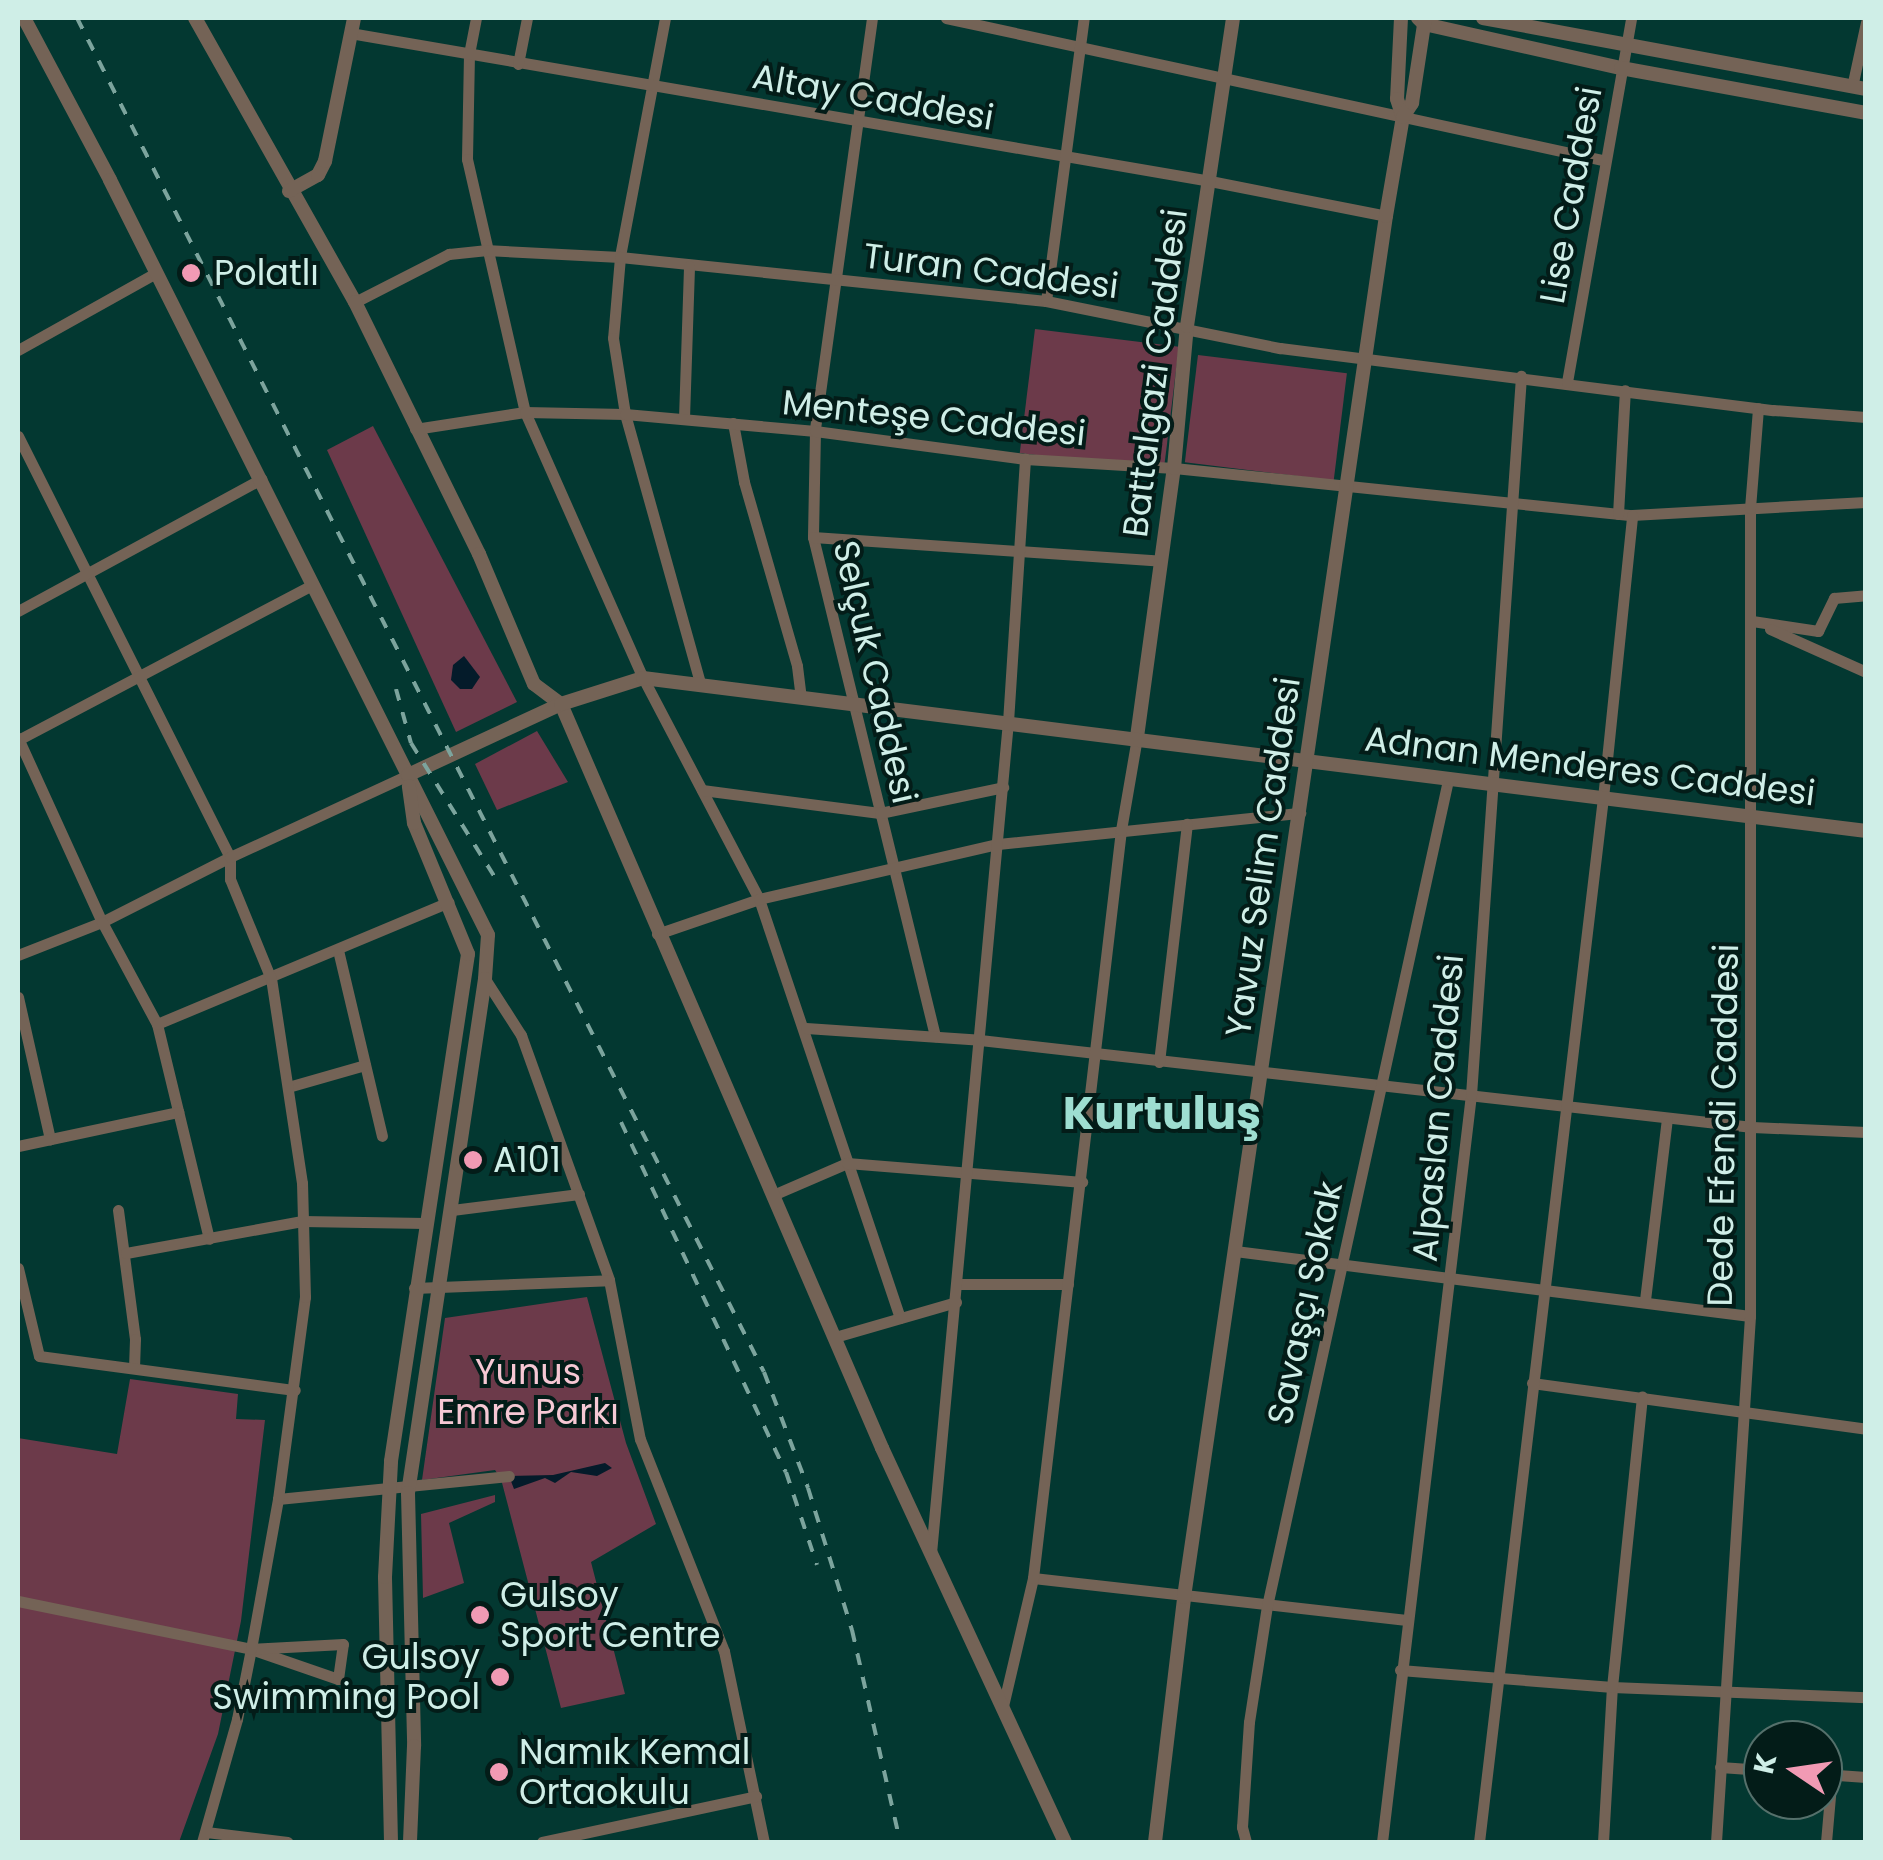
<!DOCTYPE html>
<meta charset="utf-8">
<style>
body{margin:0}
#map{position:relative;width:1883px;height:1860px;overflow:hidden;background:#033831;font-family:Poppins,sans-serif}
div>[style]{position:absolute}
.green>*{inset:0;background:#6c3a4a;transform-origin:0 0}
.water>*{inset:0;background:#041b2a}
.minor>*{height:11px;margin:-5.5px;padding:0 5.5px;transform-origin:5.5px;border-radius:5.5px;background:#746356}
.tertiary>*{height:14px;margin:-7px;padding:0 7px;transform-origin:7px;border-radius:7px;background:#746356}
.rail>*{height:4px;margin-top:-2px;transform-origin:0;background:repeating-linear-gradient(90deg,#7ca49d 0 12px,transparent 0 24px)}
.dots>*{width:28px;height:28px;translate:-50% -50%;box-sizing:border-box;border:5px solid #031c18;border-radius:50%}
span{translate:-50% -50%;white-space:nowrap;text-align:center;line-height:1.15;-webkit-text-stroke:8px #031c18;paint-order:stroke}
.street-label{font-size:35px;color:#cfeee7}
.poi-label{font-size:35px;color:#cfeee7}
.left{translate:0 -50%;text-align:left}
.right{translate:-100% -50%;text-align:right}
.park-label{font-size:35px;color:#f6c8d4}
.district-label{font-size:45px;color:#9eded1;font-weight:700}
.frame{position:absolute;inset:0;border:20px solid #cfeee7;pointer-events:none}
.north{position:absolute;left:1743px;top:1720px;width:100px;height:100px;box-sizing:border-box;background:#031c18;border:2px solid #55706b;border-radius:50%;rotate:283deg;font-size:28px;font-weight:700;line-height:40px;text-align:center;color:#cfeee7}
.north::after{content:'';display:block;margin:auto;width:35px;height:45px;background:#f19ab4;clip-path:polygon(50% 0,100% 100%,50% 72%,0 100%)}
</style>
<div id="map">
<div class="green">
<div style="left:1035px;top:329px;width:145px;height:125px;rotate:7deg"></div>
<div style="left:1198px;top:355px;width:150px;height:108px;rotate:7deg"></div>
<div style="clip-path:polygon(373px 426px,517px 702px,456px 732px,327px 450px)"></div>
<div style="clip-path:polygon(537px 731px,568px 782px,497px 810px,475px 764px)"></div>
<div style="clip-path:polygon(587px 1297px,626px 1443px,656px 1524px,591px 1562px,625px 1694px,561px 1708px,501px 1479px,495px 1470px,422px 1480px,445px 1318px)"></div>
<div style="clip-path:polygon(130px 1379px,238px 1394px,236px 1419px,265px 1420px,241px 1621px,218px 1734px,179px 1842px,18px 1842px,18px 1438px,117px 1454px)"></div>
<div style="clip-path:polygon(495px 1495px,495px 1502px,449px 1523px,464px 1583px,423px 1598px,421px 1514px)"></div>
</div>
<div class="water">
<div style="clip-path:polygon(464px 656px,480px 677px,472px 689px,460px 689px,451px 680px,453px 665px)"></div>
<div style="clip-path:polygon(605px 1463px,612px 1468px,597px 1476px,571px 1472px,555px 1483px,545px 1478px,514px 1489px,509px 1476px,553px 1475px)"></div>
</div>
<div class="minor">
<div style="left:476px;top:18px;width:37px;rotate:101deg"></div>
<div style="left:469px;top:54px;width:105px;rotate:91.1deg"></div>
<div style="left:467px;top:159px;width:260px;rotate:77.1deg"></div>
<div style="left:525px;top:412px;width:291px;rotate:66.1deg"></div>
<div style="left:643px;top:678px;width:250px;rotate:62.3deg"></div>
<div style="left:759px;top:899px;width:442px;rotate:71.4deg"></div>
<div style="left:665px;top:18px;width:243px;rotate:100.7deg"></div>
<div style="left:620px;top:257px;width:81px;rotate:94.9deg"></div>
<div style="left:613px;top:338px;width:77px;rotate:81deg"></div>
<div style="left:625px;top:414px;width:282px;rotate:74.4deg"></div>
<div style="left:872px;top:18px;width:417px;rotate:97.9deg"></div>
<div style="left:815px;top:431px;width:106px;rotate:91.1deg"></div>
<div style="left:813px;top:537px;width:514px;rotate:76.26deg"></div>
<div style="left:946px;top:18px;width:672px;rotate:12.2deg"></div>
<div style="left:350px;top:33px;width:873px;rotate:9.76deg"></div>
<div style="left:1210px;top:181px;width:179px;rotate:11.2deg"></div>
<div style="left:518px;top:64px;width:47px;rotate:-78.9deg"></div>
<div style="left:1852px;top:87px;width:66px;rotate:-77.8deg"></div>
<div style="left:1046px;top:301px;width:286px;rotate:-82.4deg"></div>
<div style="left:355px;top:302px;width:106px;rotate:-27.1deg"></div>
<div style="left:449px;top:254px;width:36px;rotate:-6deg"></div>
<div style="left:485px;top:250px;width:135px;rotate:3deg"></div>
<div style="left:620px;top:257px;width:428px;rotate:5.9deg"></div>
<div style="left:1046px;top:301px;width:239px;rotate:11.4deg"></div>
<div style="left:1280px;top:348px;width:497px;rotate:7.2deg"></div>
<div style="left:1773px;top:410px;width:93px;rotate:4.3deg"></div>
<div style="left:18px;top:350px;width:156px;rotate:-29.2deg"></div>
<div style="left:1567px;top:382px;width:370px;rotate:-80deg"></div>
<div style="left:684px;top:418px;width:152px;rotate:-88.1deg"></div>
<div style="left:733px;top:423px;width:60px;rotate:79.4deg"></div>
<div style="left:744px;top:482px;width:191px;rotate:73.9deg"></div>
<div style="left:797px;top:666px;width:32px;rotate:83deg"></div>
<div style="left:415px;top:429px;width:111px;rotate:-8.8deg"></div>
<div style="left:525px;top:412px;width:100px;rotate:1.1deg"></div>
<div style="left:625px;top:414px;width:191px;rotate:5.1deg"></div>
<div style="left:815px;top:431px;width:212px;rotate:7.6deg"></div>
<div style="left:1025px;top:459px;width:149px;rotate:3.5deg"></div>
<div style="left:1174px;top:468px;width:460px;rotate:5.9deg"></div>
<div style="left:1632px;top:515px;width:234px;rotate:-3.2deg"></div>
<div style="left:18px;top:436px;width:471px;rotate:63.3deg"></div>
<div style="left:230px;top:857px;width:144px;rotate:153.1deg"></div>
<div style="left:102px;top:922px;width:90px;rotate:158.6deg"></div>
<div style="left:1618px;top:514px;width:124px;rotate:-86.8deg"></div>
<div style="left:813px;top:537px;width:349px;rotate:3.9deg"></div>
<div style="left:18px;top:611px;width:277px;rotate:-28.5deg"></div>
<div style="left:1752px;top:621px;width:67px;rotate:8.6deg"></div>
<div style="left:1818px;top:631px;width:37px;rotate:-64deg"></div>
<div style="left:1834px;top:598px;width:32px;rotate:-5deg"></div>
<div style="left:1770px;top:629px;width:105px;rotate:24.1deg"></div>
<div style="left:18px;top:738px;width:202px;rotate:65.5deg"></div>
<div style="left:102px;top:922px;width:116px;rotate:61.7deg"></div>
<div style="left:157px;top:1024px;width:221px;rotate:76.4deg"></div>
<div style="left:18px;top:740px;width:330px;rotate:-27.8deg"></div>
<div style="left:702px;top:790px;width:179px;rotate:7.4deg"></div>
<div style="left:880px;top:813px;width:126px;rotate:-11.9deg"></div>
<div style="left:657px;top:934px;width:108px;rotate:-18.9deg"></div>
<div style="left:759px;top:899px;width:245px;rotate:-13deg"></div>
<div style="left:998px;top:844px;width:304px;rotate:-5.9deg"></div>
<div style="left:338px;top:950px;width:191px;rotate:76.7deg"></div>
<div style="left:485px;top:979px;width:67px;rotate:57.3deg"></div>
<div style="left:521px;top:1035px;width:260px;rotate:70.2deg"></div>
<div style="left:609px;top:1280px;width:162px;rotate:79deg"></div>
<div style="left:640px;top:1439px;width:228px;rotate:68.4deg"></div>
<div style="left:724px;top:1651px;width:195px;rotate:78.2deg"></div>
<div style="left:18px;top:997px;width:146px;rotate:77.3deg"></div>
<div style="left:157px;top:1024px;width:316px;rotate:-22.7deg"></div>
<div style="left:806px;top:1028px;width:174px;rotate:3.9deg"></div>
<div style="left:980px;top:1040px;width:777px;rotate:6.43deg"></div>
<div style="left:1752px;top:1127px;width:114px;rotate:2.5deg"></div>
<div style="left:1159px;top:1062px;width:240px;rotate:-83.3deg"></div>
<div style="left:288px;top:1087px;width:80px;rotate:-15.9deg"></div>
<div style="left:18px;top:1146px;width:164px;rotate:-12deg"></div>
<div style="left:773px;top:1195px;width:81px;rotate:-23.4deg"></div>
<div style="left:847px;top:1163px;width:236px;rotate:4.6deg"></div>
<div style="left:118px;top:1210px;width:130px;rotate:82.5deg"></div>
<div style="left:135px;top:1339px;width:29px;rotate:92deg"></div>
<div style="left:452px;top:1210px;width:128px;rotate:-7.2deg"></div>
<div style="left:1235px;top:1251px;width:519px;rotate:7.19deg"></div>
<div style="left:126px;top:1253px;width:179px;rotate:-10.3deg"></div>
<div style="left:302px;top:1221px;width:123px;rotate:0.9deg"></div>
<div style="left:18px;top:1268px;width:90px;rotate:76.6deg"></div>
<div style="left:39px;top:1356px;width:258px;rotate:7.6deg"></div>
<div style="left:958px;top:1284px;width:110px"></div>
<div style="left:414px;top:1288px;width:195px;rotate:-2.3deg"></div>
<div style="left:1645px;top:1300px;width:183px;rotate:-83.1deg"></div>
<div style="left:835px;top:1337px;width:126px;rotate:-16.1deg"></div>
<div style="left:1532px;top:1383px;width:337px;rotate:7.8deg"></div>
<div style="left:278px;top:1499px;width:232px;rotate:-5.7deg"></div>
<div style="left:931px;top:1553px;width:835px;rotate:-84.71deg"></div>
<div style="left:1008px;top:722px;width:264px;rotate:-86.3deg"></div>
<div style="left:1033px;top:1578px;width:376px;rotate:6.4deg"></div>
<div style="left:18px;top:1601px;width:238px;rotate:11.6deg"></div>
<div style="left:251px;top:1649px;width:92px;rotate:19deg"></div>
<div style="left:338px;top:1679px;width:35px;rotate:-82deg"></div>
<div style="left:343px;top:1644px;width:92px;rotate:176.9deg"></div>
<div style="left:1400px;top:1670px;width:213px;rotate:4.6deg"></div>
<div style="left:1612px;top:1687px;width:254px;rotate:2.3deg"></div>
<div style="left:1003px;top:1706px;width:131px;rotate:-76.8deg"></div>
<div style="left:1033px;top:1578px;width:753px;rotate:-83.29deg"></div>
<div style="left:1121px;top:830px;width:94px;rotate:-80.2deg"></div>
<div style="left:1720px;top:1767px;width:43px;rotate:4deg"></div>
<div style="left:1823px;top:1774px;width:43px;rotate:4deg"></div>
<div style="left:206px;top:1832px;width:82px;rotate:7deg"></div>
<div style="left:202px;top:1842px;width:128px;rotate:-74.1deg"></div>
<div style="left:237px;top:1719px;width:71px;rotate:-78.7deg"></div>
<div style="left:251px;top:1649px;width:152px;rotate:-79.8deg"></div>
<div style="left:278px;top:1499px;width:204px;rotate:-82.4deg"></div>
<div style="left:305px;top:1297px;width:114px;rotate:-91.5deg"></div>
<div style="left:302px;top:1183px;width:206px;rotate:-98.6deg"></div>
<div style="left:271px;top:979px;width:108px;rotate:-112.3deg"></div>
<div style="left:230px;top:879px;width:22px;rotate:-90deg"></div>
<div style="left:230px;top:857px;width:196px;rotate:-24.7deg"></div>
<div style="left:542px;top:1842px;width:219px;rotate:-12.1deg"></div>
<div style="left:1246px;top:1842px;width:16px;rotate:-105deg"></div>
<div style="left:1242px;top:1827px;width:105px;rotate:-86.2deg"></div>
<div style="left:1249px;top:1722px;width:117px;rotate:-81.2deg"></div>
<div style="left:1267px;top:1606px;width:846px;rotate:-77.64deg"></div>
<div style="left:1382px;top:1842px;width:752px;rotate:-83.21deg"></div>
<div style="left:1471px;top:1095px;width:721px;rotate:-86.02deg"></div>
<div style="left:1479px;top:1842px;width:1051px;rotate:-83.23deg"></div>
<div style="left:1603px;top:798px;width:284px;rotate:-84.1deg"></div>
<div style="left:1603px;top:1842px;width:155px;rotate:-86.7deg"></div>
<div style="left:1612px;top:1687px;width:292px;rotate:-84.1deg"></div>
<div style="left:1716px;top:1842px;width:527px;rotate:-86.3deg"></div>
<div style="left:1750px;top:1316px;width:808px;rotate:-90deg"></div>
<div style="left:1750px;top:508px;width:100px;rotate:-85.4deg"></div>
<div style="left:1826px;top:1842px;width:68px;rotate:-85deg"></div>
</div>
<div class="tertiary">
<div style="left:24px;top:18px;width:183px;rotate:62deg"></div>
<div style="left:110px;top:180px;width:844px;rotate:63.4deg"></div>
<div style="left:488px;top:935px;width:44px;rotate:93.9deg"></div>
<div style="left:485px;top:979px;width:520px;rotate:98.52deg"></div>
<div style="left:408px;top:1493px;width:253px;rotate:88.6deg"></div>
<div style="left:414px;top:1746px;width:96px;rotate:92.4deg"></div>
<div style="left:195px;top:18px;width:326px;rotate:60.6deg"></div>
<div style="left:355px;top:302px;width:281px;rotate:63.8deg"></div>
<div style="left:479px;top:554px;width:141px;rotate:67.1deg"></div>
<div style="left:534px;top:684px;width:34px;rotate:37deg"></div>
<div style="left:561px;top:704px;width:810px;rotate:66.66deg"></div>
<div style="left:882px;top:1448px;width:434px;rotate:65.1deg"></div>
<div style="left:1401px;top:18px;width:81px;rotate:92.8deg"></div>
<div style="left:1397px;top:99px;width:19px;rotate:72deg"></div>
<div style="left:1418px;top:18px;width:8px;rotate:45deg"></div>
<div style="left:1424px;top:24px;width:202px;rotate:12.6deg"></div>
<div style="left:1621px;top:68px;width:249px;rotate:10.4deg"></div>
<div style="left:1483px;top:18px;width:390px;rotate:10.5deg"></div>
<div style="left:289px;top:191px;width:33px;rotate:-29deg"></div>
<div style="left:318px;top:175px;width:16px;rotate:-63deg"></div>
<div style="left:325px;top:161px;width:146px;rotate:-78.5deg"></div>
<div style="left:1137px;top:737px;width:272px;rotate:-82.2deg"></div>
<div style="left:1174px;top:468px;width:143px;rotate:-84.8deg"></div>
<div style="left:1187px;top:326px;width:311px;rotate:-81.5deg"></div>
<div style="left:408px;top:775px;width:169px;rotate:-24.9deg"></div>
<div style="left:561px;top:704px;width:86px;rotate:-17.6deg"></div>
<div style="left:643px;top:678px;width:1233px;rotate:7.13deg"></div>
<div style="left:391px;top:1842px;width:265px;rotate:-91.3deg"></div>
<div style="left:385px;top:1577px;width:116px;rotate:-87deg"></div>
<div style="left:391px;top:1461px;width:513px;rotate:-81.36deg"></div>
<div style="left:468px;top:954px;width:142px;rotate:-112.4deg"></div>
<div style="left:414px;top:823px;width:37px;rotate:-98deg"></div>
<div style="left:1155px;top:1842px;width:247px;rotate:-83.2deg"></div>
<div style="left:1184px;top:1597px;width:1396px;rotate:-81.68deg"></div>
<div style="left:1386px;top:216px;width:100px;rotate:-80.3deg"></div>
<div style="left:1403px;top:117px;width:17px;rotate:-57deg"></div>
<div style="left:1412px;top:103px;width:86px;rotate:-81.3deg"></div>
</div>
<div class="rail">
<div style="left:77px;top:18px;width:1518px;rotate:63.1deg"></div>
<div style="left:764px;top:1372px;width:124px;rotate:69.2deg"></div>
<div style="left:808px;top:1488px;width:149px;rotate:72.8deg"></div>
<div style="left:852px;top:1630px;width:217px;rotate:77.2deg"></div>
<div style="left:396px;top:689px;width:56px;rotate:74.5deg"></div>
<div style="left:411px;top:743px;width:164px;rotate:58deg"></div>
<div style="left:621px;top:1122px;width:387px;rotate:64.8deg"></div>
<div style="left:786px;top:1472px;width:98px;rotate:71.6deg"></div>
</div>
<div class="dots">
<div style="left:191px;top:273px;background:#f19ab4"></div>
<div style="left:473px;top:1160px;background:#f19ab4"></div>
<div style="left:480px;top:1615px;background:#f19ab4"></div>
<div style="left:500px;top:1677px;background:#f19ab4"></div>
<div style="left:499px;top:1772px;background:#f19ab4"></div>
</div>
<div class="street-label">
<span style="left:873px;top:97px;rotate:10deg">Altay Caddesi</span>
<span style="left:1571px;top:195px;rotate:-80deg">Lise Caddesi</span>
<span style="left:991px;top:271px;rotate:7deg">Turan Caddesi</span>
<span style="left:1155px;top:373px;rotate:-83deg">Battalgazi Caddesi</span>
<span style="left:934px;top:418px;rotate:6deg">Menteşe Caddesi</span>
<span style="left:875px;top:672px;rotate:77deg">Selçuk Caddesi</span>
<span style="left:1590px;top:766px;rotate:7deg">Adnan Menderes Caddesi</span>
<span style="left:1263px;top:857px;rotate:-82deg">Yavuz Selim Caddesi</span>
<span style="left:1438px;top:1108px;rotate:-85deg">Alpaslan Caddesi</span>
<span style="left:1723px;top:1125px;rotate:-89deg">Dede Efendi Caddesi</span>
<span style="left:1305px;top:1303px;rotate:-78deg">Savaşçı Sokak</span>
</div>
<div class="poi-label">
<span class="left" style="left:214px;top:273px">Polatlı</span>
<span class="left" style="left:493px;top:1160px">A101</span>
<span class="left" style="left:500px;top:1615px">Gulsoy<br>Sport Centre</span>
<span class="right" style="left:480px;top:1677px">Gulsoy<br>Swimming Pool</span>
<span class="left" style="left:519px;top:1772px">Namık Kemal<br>Ortaokulu</span>
</div>
<div class="park-label">
<span style="left:528px;top:1392px">Yunus<br>Emre Parkı</span>
</div>
<div class="district-label">
<span style="left:1162px;top:1114px">Kurtuluş</span>
</div>
<div class="frame"></div>
<div class="north">K</div>
</div>
